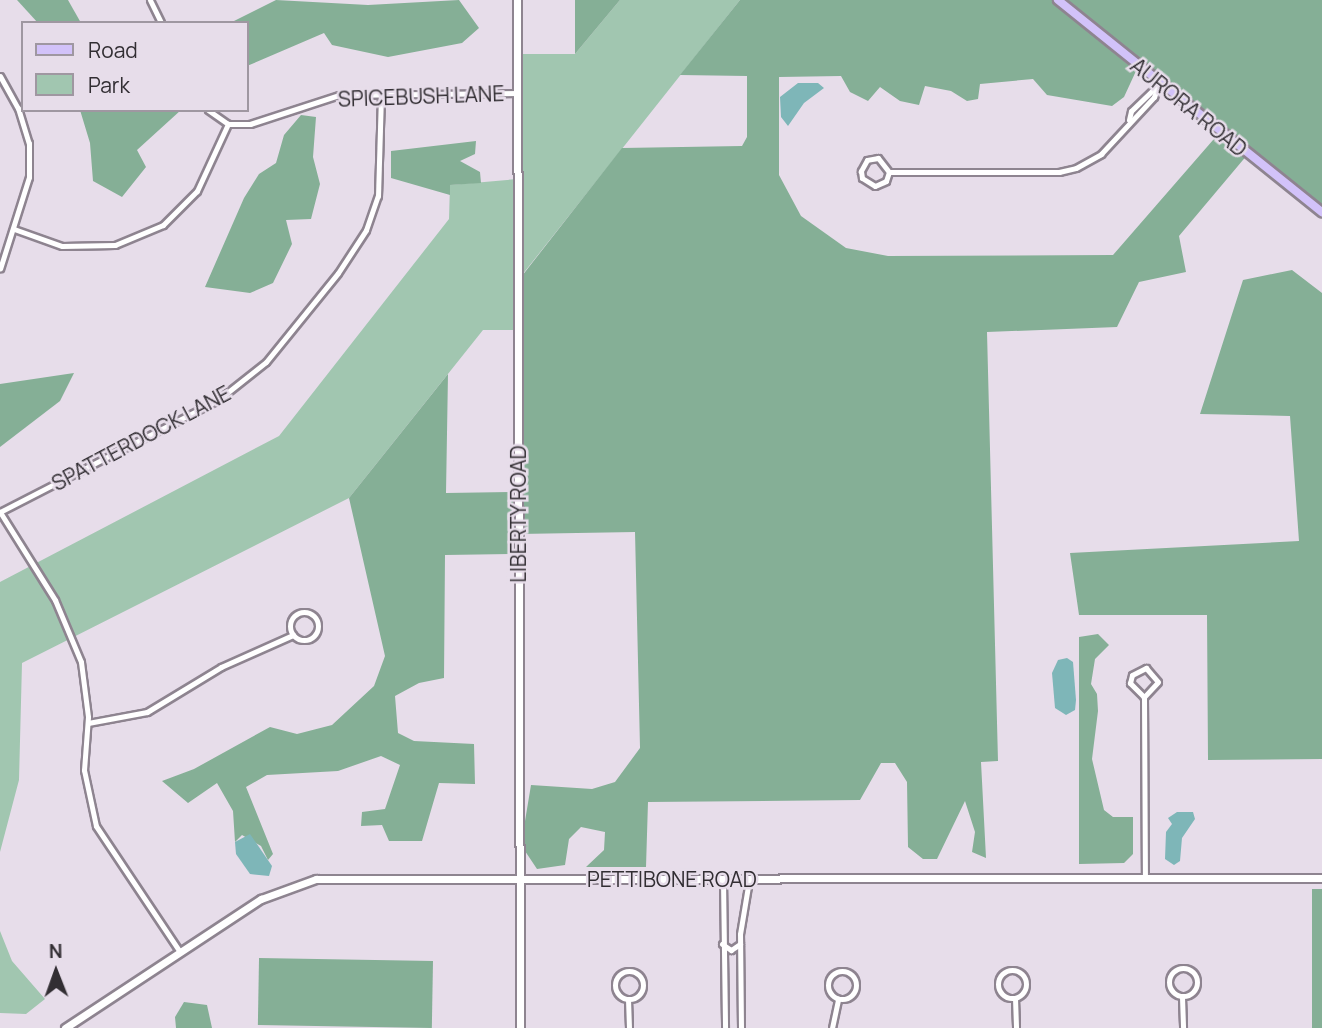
<!DOCTYPE html>
<style>
body{margin:0}
#map{position:relative;width:1322px;height:1028px;overflow:hidden;background:#e7ddea;font-family:Manrope,sans-serif}
div>[style]{position:absolute}
.green>*{inset:0;background:#a1c6b0}
.forest>*{inset:0;background:#85af96;transform-origin:0 0}
.water>*{inset:0;background:#7eb6b8}
.roads{filter:drop-shadow(2px 0 #8e8490) drop-shadow(-2px 0 #8e8490) drop-shadow(0 2px #8e8490) drop-shadow(0 -2px #8e8490)}
.street>*{height:5px;margin:-2.5px;padding:0 2.5px;transform-origin:2.5px;border-radius:2.5px;background:#fff}
.street>.ring{margin:-2.5px;padding:0;box-sizing:content-box;background:none;border:5px solid #fff;border-radius:50%}
.secondary>*{height:7px;margin:-3.5px;padding:0 3.5px;transform-origin:3.5px;border-radius:3.5px;background:#fff}
.primary>*{height:8px;margin:-4px;padding:0 4px;transform-origin:4px;border-radius:4px;background:#d2c2f9}
span{translate:-50% -50%;white-space:nowrap;text-align:center;line-height:1.15;-webkit-text-stroke:5px #e7ddea;paint-order:stroke}
.street-label{font-size:21px;color:#322e33}
.legend{position:absolute;left:21px;top:21px;width:228px;height:91px;box-sizing:border-box;background:#e7ddea;border:2px solid #9f97a1;margin:0;padding:9px 12px;list-style:none;font-size:21px;color:#322e33}
.legend li{display:flex;align-items:center;gap:14px;height:35px}
.legend b{width:35px;border:2px solid #9f97a1}
.north{position:absolute;left:21px;top:937px;width:70px;height:70px;-webkit-text-stroke:5px #e7ddea;paint-order:stroke;rotate:359deg;font-size:19px;font-weight:700;line-height:28px;text-align:center;color:#322e33}
.north::after{content:'';display:block;margin:auto;width:24px;height:32px;background:#322e33;clip-path:polygon(50% 0,100% 100%,50% 72%,0 100%)}
</style>
<div id="map">
<div class="green">
<div style="clip-path:polygon(620px 0,740px 0,518px 280px,518px 330px,483px 330px,349px 498px,22px 663px,19px 780px,0 852px,0 582px,279px 436px,449px 219px,450px 185px,517px 179px,517px 54px,575px 54px)"></div>
<div style="clip-path:polygon(0 931px,12px 961px,45px 999px,26px 1014px,0 1013px)"></div>
</div>
<div class="forest">
<div style="clip-path:polygon(17px 0,68px 0,81px 23px,38px 23px)"></div>
<div style="clip-path:polygon(276px 0,368px 5px,459px 0,479px 28px,462px 43px,388px 57px,332px 45px,324px 33px,247px 66px,247px 23px,230px 23px)"></div>
<div style="clip-path:polygon(575px 0,620px 0,575px 54px)"></div>
<div style="clip-path:polygon(evenodd,740px 0,1322px 0,1322px 212px,1248px 154px,1179px 236px,1186px 272px,1139px 282px,1117px 327px,987px 332px,998px 761px,981px 762px,986px 858px,972px 852px,975px 832px,965px 801px,937px 859px,923px 859px,908px 847px,907px 782px,895px 763px,881px 763px,860px 800px,648px 802px,646px 867px,586px 867px,604px 850px,605px 832px,581px 827px,569px 839px,565px 865px,537px 869px,525px 851px,523px 833px,531px 785px,592px 789px,615px 782px,640px 748px,635px 532px,519px 534px,518px 554px,445px 555px,444px 678px,419px 683px,395px 696px,398px 733px,414px 741px,474px 744px,475px 784px,439px 783px,422px 841px,389px 841px,382px 825px,361px 826px,362px 812px,385px 809px,400px 765px,381px 756px,338px 771px,267px 775px,246px 787px,273px 854px,268px 860px,261px 846px,242px 835px,235px 842px,233px 811px,217px 783px,188px 803px,162px 781px,194px 769px,270px 727px,297px 734px,332px 725px,374px 686px,385px 656px,349px 498px,448px 374px,446px 493px,518px 492px,518px 281px,622px 148px,742px 146px,747px 137px,747px 76px,680px 75px,740px 0,1110px 43px,1220px 132px,1113px 255px,888px 256px,846px 248px,801px 216px,779px 175px,779px 77px,841px 76px,850px 92px,868px 101px,880px 87px,900px 101px,919px 105px,925px 86px,951px 91px,967px 101px,978px 99px,980px 84px,1033px 79px,1047px 95px,1112px 106px,1124px 97px,1136px 71px,1107px 47px,1110px 43px)"></div>
<div style="clip-path:polygon(80px 110px,181px 110px,137px 150px,146px 167px,122px 197px,93px 181px,90px 143px)"></div>
<div style="clip-path:polygon(301px 115px,316px 117px,313px 157px,320px 184px,311px 219px,286px 220px,292px 244px,273px 283px,250px 293px,205px 287px,244px 198px,259px 174px,276px 163px,284px 135px)"></div>
<div style="clip-path:polygon(476px 141px,475px 154px,460px 161px,480px 172px,481px 183px,450px 185px,450px 195px,391px 178px,391px 151px)"></div>
<div style="clip-path:polygon(1292px 270px,1322px 293px,1322px 759px,1208px 760px,1207px 615px,1079px 615px,1070px 553px,1299px 541px,1290px 416px,1200px 414px,1243px 280px)"></div>
<div style="clip-path:polygon(74px 373px,60px 401px,0 447px,0 384px)"></div>
<div style="clip-path:polygon(1098px 634px,1109px 645px,1095px 659px,1091px 684px,1097px 694px,1098px 711px,1092px 759px,1104px 810px,1113px 817px,1133px 817px,1133px 854px,1124px 863px,1079px 864px,1079px 637px)"></div>
<div style="left:1312px;top:889px;width:10px;height:139px"></div>
<div style="left:433px;top:961px;width:67px;height:174px;rotate:91deg"></div>
<div style="clip-path:polygon(184px 1002px,207px 1005px,212px 1028px,176px 1028px,175px 1017px)"></div>
</div>
<div class="water">
<div style="clip-path:polygon(798px 83px,818px 83px,824px 88px,804px 103px,788px 126px,781px 117px,780px 97px)"></div>
<div style="clip-path:polygon(1067px 658px,1073px 662px,1076px 700px,1075px 710px,1066px 715px,1055px 708px,1052px 673px,1058px 660px)"></div>
<div style="clip-path:polygon(1177px 812px,1193px 812px,1195px 819px,1182px 838px,1180px 861px,1174px 865px,1165px 859px,1166px 832px,1172px 824px,1168px 818px)"></div>
<div style="clip-path:polygon(250px 834px,272px 866px,269px 876px,250px 874px,236px 854px,235px 842px)"></div>
</div>
<div class="roads">
<div class="street">
<div style="left:150px;top:0;width:25px;rotate:64deg"></div>
<div style="left:0;top:76px;width:37px;rotate:61deg"></div>
<div style="left:18px;top:108px;width:37px;rotate:73deg"></div>
<div style="left:29px;top:143px;width:34px;rotate:90deg"></div>
<div style="left:29px;top:177px;width:96px;rotate:107.5deg"></div>
<div style="left:208px;top:110px;width:24px;rotate:35deg"></div>
<div style="left:228px;top:124px;width:22px"></div>
<div style="left:250px;top:124px;width:94px;rotate:-18deg"></div>
<div style="left:339px;top:95px;width:178px;rotate:-0.6deg"></div>
<div style="left:889px;top:172px;width:18px;rotate:-128deg"></div>
<div style="left:878px;top:158px;width:11px;rotate:170deg"></div>
<div style="left:867px;top:160px;width:13px;rotate:119deg"></div>
<div style="left:861px;top:171px;width:7px;rotate:82deg"></div>
<div style="left:862px;top:178px;width:15px;rotate:32deg"></div>
<div style="left:875px;top:186px;width:12px;rotate:-24deg"></div>
<div style="left:886px;top:181px;width:9px;rotate:-72deg"></div>
<div style="left:889px;top:172px;width:170px"></div>
<div style="left:1059px;top:172px;width:17px;rotate:-13deg"></div>
<div style="left:1076px;top:168px;width:29px;rotate:-29deg"></div>
<div style="left:1101px;top:154px;width:78px;rotate:-47.1deg"></div>
<div style="left:1154px;top:97px;width:14px;rotate:-69deg"></div>
<div style="left:1159px;top:84px;width:39px;rotate:136deg"></div>
<div style="left:1131px;top:111px;width:9px;rotate:103deg"></div>
<div style="left:14px;top:229px;width:51px;rotate:19.5deg"></div>
<div style="left:62px;top:246px;width:53px;rotate:-1.1deg"></div>
<div style="left:115px;top:245px;width:52px;rotate:-22.6deg"></div>
<div style="left:163px;top:225px;width:48px;rotate:-45deg"></div>
<div style="left:197px;top:191px;width:74px;rotate:-65.2deg"></div>
<div style="left:0;top:512px;width:245px;rotate:-27.2deg"></div>
<div style="left:218px;top:400px;width:61px;rotate:-38.4deg"></div>
<div style="left:266px;top:362px;width:114px;rotate:-51deg"></div>
<div style="left:338px;top:273px;width:51px;rotate:-56.9deg"></div>
<div style="left:366px;top:230px;width:36px;rotate:-71deg"></div>
<div style="left:378px;top:196px;width:103px;rotate:-88.3deg"></div>
<div style="left:0;top:512px;width:104px;rotate:58deg"></div>
<div style="left:55px;top:600px;width:67px;rotate:67.2deg"></div>
<div style="left:81px;top:662px;width:55px;rotate:82.7deg"></div>
<div style="left:88px;top:717px;width:53px;rotate:94.3deg"></div>
<div style="left:84px;top:770px;width:57px;rotate:77.9deg"></div>
<div style="left:96px;top:826px;width:151px;rotate:56.3deg"></div>
<div class="ring" style="left:290px;top:612px;width:23px;height:23px"></div>
<div style="left:1144px;top:697px;width:20px;rotate:-135deg"></div>
<div style="left:1130px;top:683px;width:8px;rotate:-76deg"></div>
<div style="left:1132px;top:675px;width:16px;rotate:-27deg"></div>
<div style="left:1146px;top:668px;width:18px;rotate:49deg"></div>
<div style="left:1158px;top:682px;width:21px;rotate:133deg"></div>
<div style="left:1144px;top:697px;width:182px;rotate:89.7deg"></div>
<div style="left:88px;top:723px;width:60px;rotate:-10.6deg"></div>
<div style="left:147px;top:712px;width:87px;rotate:-31.3deg"></div>
<div style="left:221px;top:667px;width:79px;rotate:-24deg"></div>
<div style="left:723px;top:880px;width:148px;rotate:89.2deg"></div>
<div style="left:722px;top:944px;width:11px;rotate:34deg"></div>
<div style="left:731px;top:950px;width:11px;rotate:-34deg"></div>
<div class="ring" style="left:1169px;top:968px;width:23px;height:23px"></div>
<div class="ring" style="left:998px;top:970px;width:23px;height:23px"></div>
<div class="ring" style="left:828px;top:971px;width:23px;height:23px"></div>
<div class="ring" style="left:615px;top:971px;width:23px;height:23px"></div>
<div style="left:1182px;top:997px;width:31px;rotate:88deg"></div>
<div style="left:1015px;top:998px;width:30px;rotate:88deg"></div>
<div style="left:628px;top:999px;width:29px;rotate:88deg"></div>
<div style="left:741px;top:1028px;width:94px;rotate:-90.6deg"></div>
<div style="left:740px;top:934px;width:55px;rotate:-80.5deg"></div>
<div style="left:832px;top:1028px;width:30px;rotate:-78deg"></div>
</div>
<div class="secondary">
<div style="left:517px;top:0;width:1028px;rotate:89.83deg"></div>
<div style="left:65px;top:1028px;width:235px;rotate:-33.4deg"></div>
<div style="left:261px;top:899px;width:59px;rotate:-20deg"></div>
<div style="left:316px;top:879px;width:1006px;rotate:-0.06deg"></div>
</div>
<div class="primary">
<div style="left:1058px;top:0;width:339px;rotate:38.8deg"></div>
</div>
</div>
<div class="street-label">
<span style="left:421px;top:96px;rotate:-2deg">SPICEBUSH LANE</span>
<span style="left:1189px;top:107px;rotate:39deg">AURORA ROAD</span>
<span style="left:141px;top:438px;rotate:-28deg">SPATTERDOCK LANE</span>
<span style="left:518px;top:514px;rotate:-90deg">LIBERTY ROAD</span>
<span style="left:672px;top:879px">PETTIBONE ROAD</span>
</div>
<ul class="legend">
<li><b style="height:9px;background:#d2c2f9"></b>Road</li>
<li><b style="height:19px;background:#a1c6b0"></b>Park</li>
</ul>
<div class="north">N</div>
</div>
